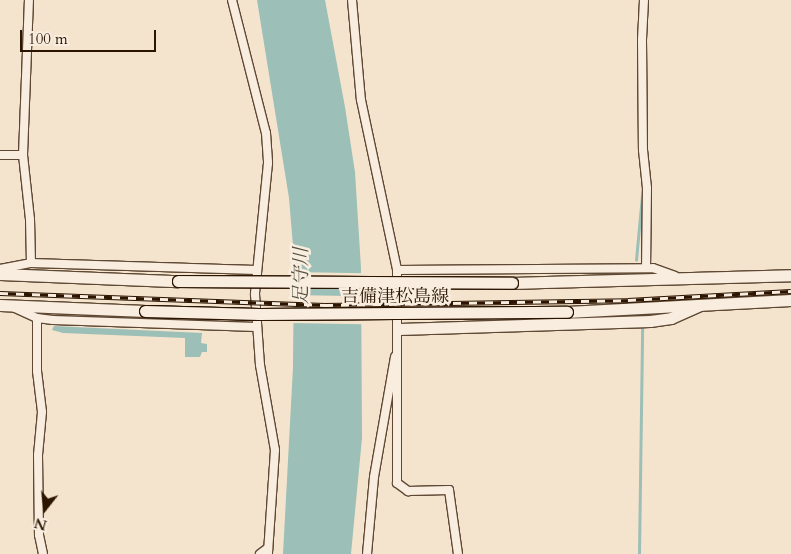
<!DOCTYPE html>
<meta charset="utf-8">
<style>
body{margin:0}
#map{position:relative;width:791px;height:554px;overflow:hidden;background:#f5e4cd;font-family:Cardo,"Noto Serif JP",serif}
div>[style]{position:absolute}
.water>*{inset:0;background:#9cbfb7}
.pier>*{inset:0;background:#f5e4cd;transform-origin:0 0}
.stream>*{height:2.5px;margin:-1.25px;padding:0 1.25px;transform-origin:1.25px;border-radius:1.25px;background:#9cbfb7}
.roads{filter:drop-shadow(1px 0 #5e4833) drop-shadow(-1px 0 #5e4833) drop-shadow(0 1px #5e4833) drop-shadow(0 -1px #5e4833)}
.street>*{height:8px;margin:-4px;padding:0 4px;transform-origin:4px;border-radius:4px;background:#f8edde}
.secondary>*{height:11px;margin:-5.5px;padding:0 5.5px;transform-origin:5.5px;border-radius:5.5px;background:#f8edde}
.rail>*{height:4.5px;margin-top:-2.25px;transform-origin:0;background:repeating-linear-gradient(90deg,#f8edde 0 8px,#2b1400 0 16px);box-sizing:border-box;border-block:1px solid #2b1400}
.bridges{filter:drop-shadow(1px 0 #2b1400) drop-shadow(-1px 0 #2b1400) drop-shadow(0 1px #2b1400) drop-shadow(0 -1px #2b1400)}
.secondary-bridge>*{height:11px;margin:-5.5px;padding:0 5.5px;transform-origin:5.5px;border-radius:5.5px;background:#f8edde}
span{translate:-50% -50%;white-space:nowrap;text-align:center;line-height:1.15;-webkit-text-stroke:5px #f8edde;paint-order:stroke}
.street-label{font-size:18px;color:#2b1400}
.water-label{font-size:19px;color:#535040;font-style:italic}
.north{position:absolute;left:20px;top:484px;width:50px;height:50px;-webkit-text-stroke:4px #f8edde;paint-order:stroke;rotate:196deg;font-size:14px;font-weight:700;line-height:20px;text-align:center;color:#2b1400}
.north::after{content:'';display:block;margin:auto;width:18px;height:22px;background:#2b1400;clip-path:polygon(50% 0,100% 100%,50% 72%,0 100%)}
.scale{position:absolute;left:20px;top:30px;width:136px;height:22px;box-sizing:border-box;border:2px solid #2b1400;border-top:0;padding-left:6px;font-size:15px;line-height:18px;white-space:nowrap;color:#2b1400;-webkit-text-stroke:4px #f8edde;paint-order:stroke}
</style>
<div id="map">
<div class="water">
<div style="clip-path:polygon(257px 0,325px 0,345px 107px,355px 172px,361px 268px,362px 438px,351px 554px,283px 554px,293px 367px,294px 258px,289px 198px)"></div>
<div style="clip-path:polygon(54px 326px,202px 333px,201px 343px,207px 344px,207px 352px,202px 352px,200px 357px,185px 357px,185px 338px,63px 333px,52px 330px)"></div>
</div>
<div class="pier">
<div style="left:291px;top:272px;width:73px;height:16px;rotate:1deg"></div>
<div style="left:291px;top:295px;width:73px;height:12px;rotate:1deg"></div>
<div style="left:291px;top:309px;width:73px;height:14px;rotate:1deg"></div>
</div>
<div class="stream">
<div style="left:636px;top:260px;width:75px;rotate:-84.7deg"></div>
<div style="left:639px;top:554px;width:228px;rotate:-89.2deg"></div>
</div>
<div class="roads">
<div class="street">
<div style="left:232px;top:0;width:137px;rotate:75.7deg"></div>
<div style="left:266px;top:133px;width:30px;rotate:86deg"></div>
<div style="left:268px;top:163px;width:132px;rotate:95.7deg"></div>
<div style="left:255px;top:294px;width:71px;rotate:86deg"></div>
<div style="left:260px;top:365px;width:86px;rotate:80deg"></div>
<div style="left:275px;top:450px;width:104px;rotate:93.9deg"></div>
<div style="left:352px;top:0;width:100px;rotate:84.9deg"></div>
<div style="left:361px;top:100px;width:174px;rotate:78deg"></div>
<div style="left:397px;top:270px;width:213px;rotate:90deg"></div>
<div style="left:397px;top:483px;width:14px;rotate:36deg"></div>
<div style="left:408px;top:491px;width:41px;rotate:-1.4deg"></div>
<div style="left:449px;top:490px;width:65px;rotate:82deg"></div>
<div style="left:644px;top:0;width:40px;rotate:92.9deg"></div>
<div style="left:642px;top:40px;width:110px;rotate:89.5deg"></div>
<div style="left:643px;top:150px;width:38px;rotate:84deg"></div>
<div style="left:647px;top:188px;width:80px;rotate:90.7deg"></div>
<div style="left:0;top:155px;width:23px"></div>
<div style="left:23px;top:155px;width:155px;rotate:-87.8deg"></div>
<div style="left:23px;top:155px;width:64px;rotate:83.8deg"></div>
<div style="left:30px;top:219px;width:44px;rotate:88.7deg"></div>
<div style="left:0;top:269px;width:32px;rotate:-11deg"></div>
<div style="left:31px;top:263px;width:225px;rotate:1.8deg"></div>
<div style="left:397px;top:270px;width:256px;rotate:-0.4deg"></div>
<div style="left:653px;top:268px;width:23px;rotate:20deg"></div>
<div style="left:13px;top:307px;width:26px;rotate:25deg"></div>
<div style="left:37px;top:318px;width:16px;rotate:7deg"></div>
<div style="left:53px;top:320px;width:203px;rotate:2deg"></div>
<div style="left:37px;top:318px;width:53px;rotate:90deg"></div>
<div style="left:37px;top:371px;width:41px;rotate:83deg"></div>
<div style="left:42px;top:412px;width:43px;rotate:95.3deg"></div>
<div style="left:38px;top:455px;width:80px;rotate:89.3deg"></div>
<div style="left:39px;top:535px;width:19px;rotate:78deg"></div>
<div style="left:260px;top:554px;width:10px;rotate:-37deg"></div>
<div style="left:367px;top:554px;width:77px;rotate:-84.8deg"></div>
<div style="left:374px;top:477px;width:122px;rotate:-80.1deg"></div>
</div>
<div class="secondary">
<div style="left:0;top:274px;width:178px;rotate:2.3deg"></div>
<div style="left:512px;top:283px;width:279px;rotate:-1.6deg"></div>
<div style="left:0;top:305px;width:145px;rotate:2.4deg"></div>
<div style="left:567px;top:312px;width:224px;rotate:-3.1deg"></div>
<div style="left:399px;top:329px;width:251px;rotate:-1.8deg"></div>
<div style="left:650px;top:321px;width:21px;rotate:-8deg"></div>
<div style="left:671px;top:318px;width:32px;rotate:-24deg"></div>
</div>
</div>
<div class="rail">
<div style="left:0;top:293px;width:325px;rotate:2.1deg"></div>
<div style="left:325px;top:305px;width:303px;rotate:-0.9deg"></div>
<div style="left:628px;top:300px;width:163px;rotate:-3.2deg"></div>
</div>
<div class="bridges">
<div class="secondary-bridge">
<div style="left:178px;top:281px;width:334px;rotate:0.3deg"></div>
<div style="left:145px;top:311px;width:114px;rotate:1.5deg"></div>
<div style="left:259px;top:314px;width:308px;rotate:-0.4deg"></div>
</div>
</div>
<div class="street-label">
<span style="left:395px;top:297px">吉備津松島線</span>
</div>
<div class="water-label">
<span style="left:302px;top:276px;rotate:-90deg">足守川</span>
</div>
<div class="north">N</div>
<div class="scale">100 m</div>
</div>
